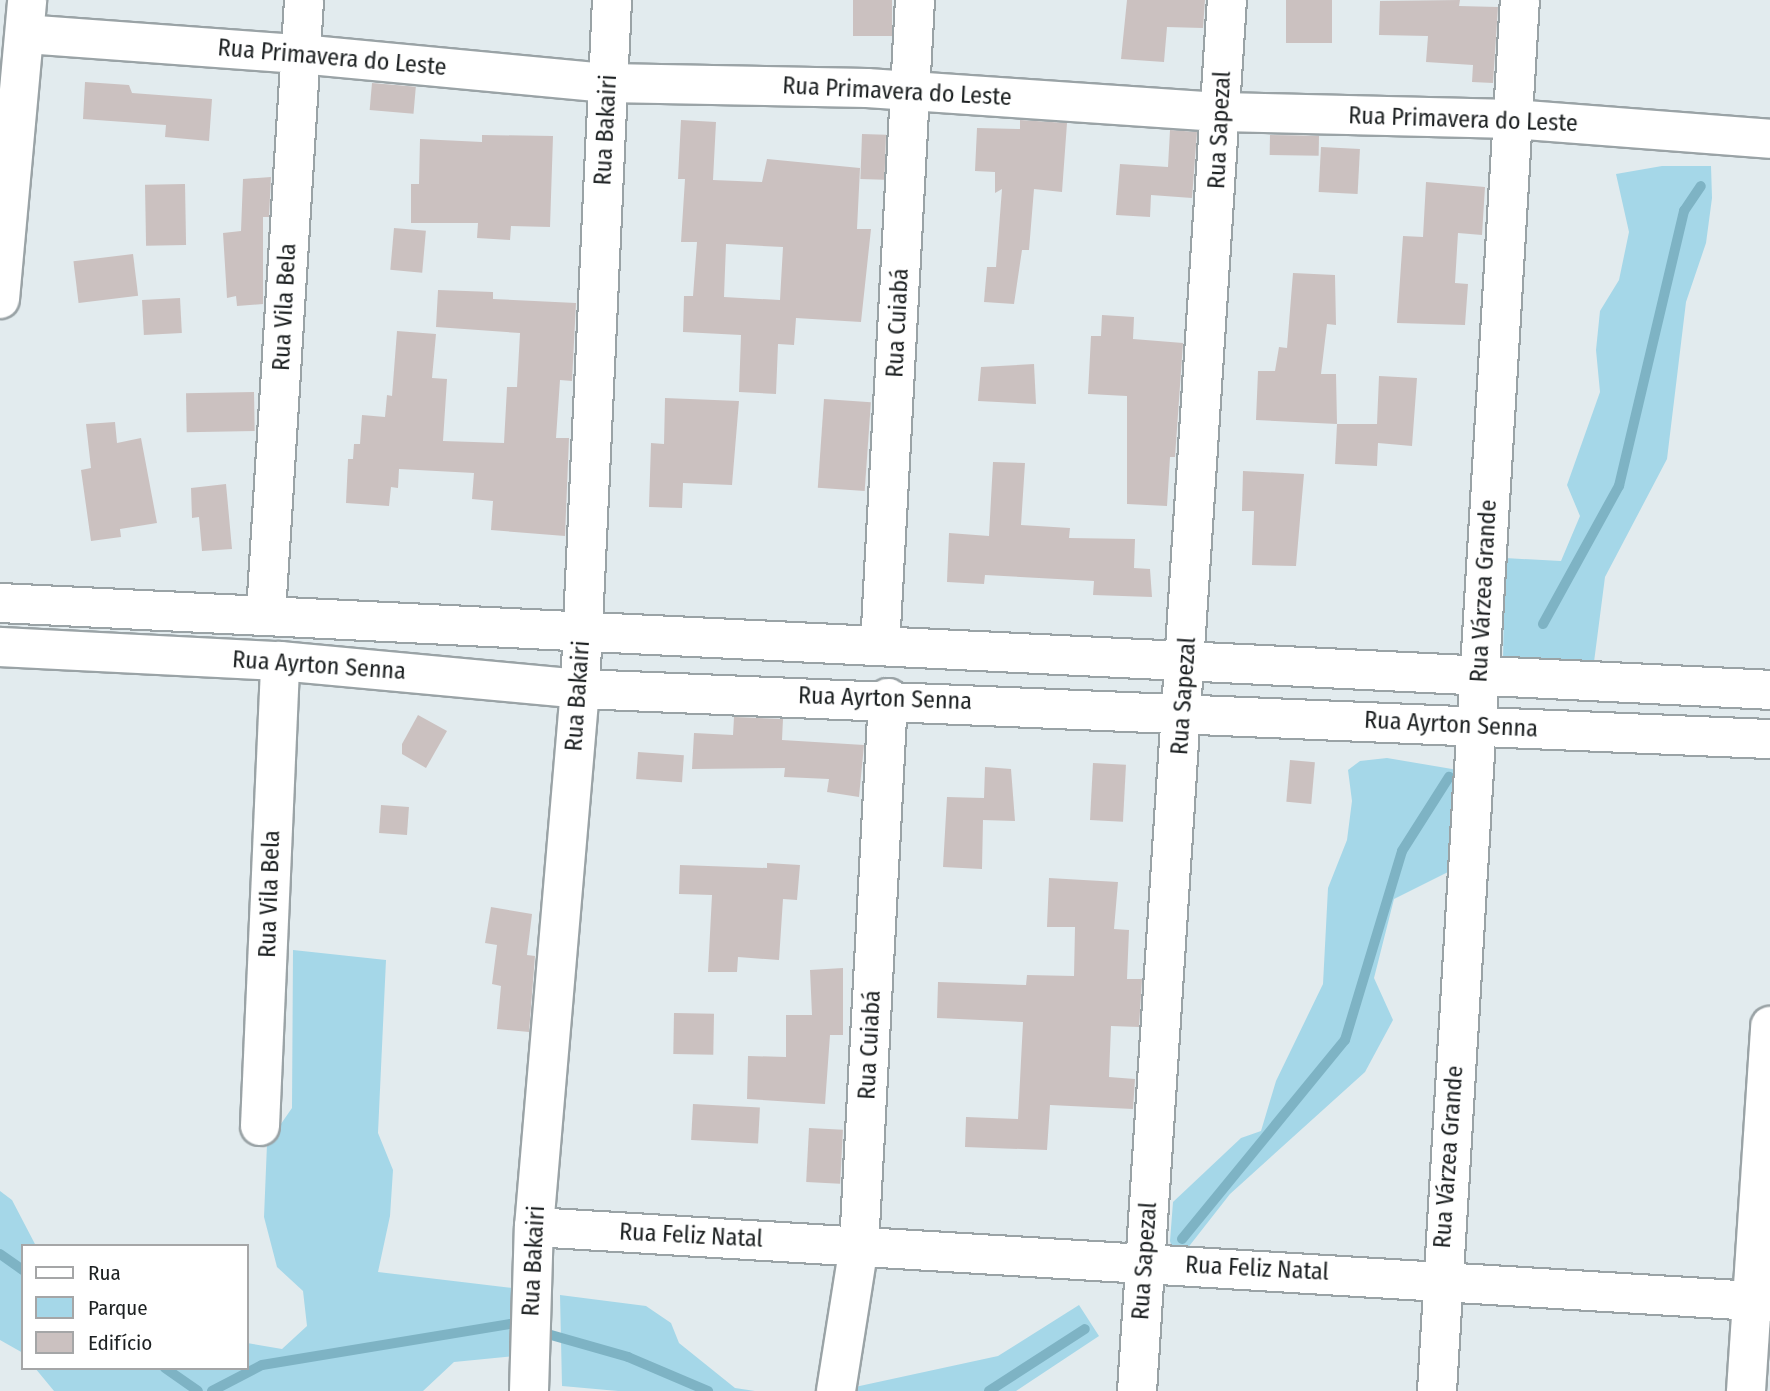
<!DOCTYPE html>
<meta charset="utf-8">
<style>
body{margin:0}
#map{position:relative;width:1770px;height:1391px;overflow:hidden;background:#e2ebee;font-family:"Fira Sans Condensed",sans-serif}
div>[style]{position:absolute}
.green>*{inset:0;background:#a5d7e8}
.stream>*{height:10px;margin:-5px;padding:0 5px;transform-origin:5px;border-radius:5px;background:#7eb3c4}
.building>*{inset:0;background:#cbc1c0;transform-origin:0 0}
.roads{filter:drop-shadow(2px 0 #9aa3a6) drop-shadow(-2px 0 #9aa3a6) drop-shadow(0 2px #9aa3a6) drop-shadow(0 -2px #9aa3a6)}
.street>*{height:38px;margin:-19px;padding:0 19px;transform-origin:19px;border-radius:19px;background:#fff}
span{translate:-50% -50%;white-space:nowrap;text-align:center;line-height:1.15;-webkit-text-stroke:5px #fff;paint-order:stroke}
.street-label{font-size:24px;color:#1d2122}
.legend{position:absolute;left:21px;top:1244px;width:228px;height:126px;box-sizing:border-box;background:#fff;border:2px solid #a5a6a7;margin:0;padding:9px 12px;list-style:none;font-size:21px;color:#1d2122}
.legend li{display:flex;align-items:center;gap:14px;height:35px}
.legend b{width:35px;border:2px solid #a5a6a7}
</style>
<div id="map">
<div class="green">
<div style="clip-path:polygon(1662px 166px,1711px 166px,1712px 198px,1706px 243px,1686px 302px,1667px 459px,1605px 577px,1594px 662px,1503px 659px,1505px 558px,1561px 561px,1580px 516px,1567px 485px,1600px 392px,1596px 350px,1600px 311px,1619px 280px,1629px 232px,1616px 174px)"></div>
<div style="clip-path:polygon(1387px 758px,1458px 770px,1448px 872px,1394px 899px,1374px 978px,1393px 1020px,1365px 1072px,1230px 1194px,1183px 1254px,1174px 1255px,1170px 1241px,1173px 1202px,1241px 1138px,1261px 1131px,1276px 1081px,1323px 984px,1328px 888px,1347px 840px,1352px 801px,1348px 770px,1360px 761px)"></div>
<div style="clip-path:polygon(293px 950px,386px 960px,378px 1133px,393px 1170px,390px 1216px,378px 1272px,513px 1288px,514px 1356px,454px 1362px,423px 1391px,54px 1391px,35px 1368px,247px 1368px,247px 1343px,282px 1349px,307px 1326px,303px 1291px,277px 1267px,264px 1217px,267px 1144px,292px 1108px)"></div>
<div style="clip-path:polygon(0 1191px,12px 1200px,36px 1246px,23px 1246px,23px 1353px,0 1340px)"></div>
<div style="clip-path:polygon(560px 1295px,646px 1306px,671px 1323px,679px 1343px,735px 1388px,755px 1391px,618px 1391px,562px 1386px)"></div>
<div style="clip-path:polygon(1079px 1305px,1099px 1336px,1016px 1391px,855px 1391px,855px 1387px,998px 1356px)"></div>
</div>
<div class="stream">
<div style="left:1543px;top:624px;width:158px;rotate:-61.2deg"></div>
<div style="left:1619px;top:486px;width:283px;rotate:-76.7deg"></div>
<div style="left:1684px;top:211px;width:30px;rotate:-56deg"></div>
<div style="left:1182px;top:1239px;width:257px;rotate:-50.7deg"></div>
<div style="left:1345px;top:1040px;width:197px;rotate:-73.2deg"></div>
<div style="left:1402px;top:851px;width:88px;rotate:-57.6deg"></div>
<div style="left:0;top:1254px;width:28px;rotate:35deg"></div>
<div style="left:537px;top:1331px;width:95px;rotate:15.9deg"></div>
<div style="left:628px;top:1357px;width:87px;rotate:23deg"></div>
<div style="left:165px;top:1368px;width:40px;rotate:34.9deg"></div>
<div style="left:212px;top:1391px;width:56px;rotate:-27.5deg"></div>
<div style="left:262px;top:1365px;width:252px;rotate:-9.4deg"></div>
<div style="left:511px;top:1324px;width:12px;rotate:14deg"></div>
<div style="left:989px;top:1391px;width:114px;rotate:-32.9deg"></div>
</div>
<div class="building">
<div style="left:853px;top:0;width:39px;height:36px"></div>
<div style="clip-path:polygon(1127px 0,1205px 0,1203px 28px,1167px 27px,1164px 62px,1121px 59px)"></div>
<div style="left:1286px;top:0;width:46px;height:43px"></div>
<div style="clip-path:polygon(1460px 0,1459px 6px,1498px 7px,1493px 83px,1472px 82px,1473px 65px,1426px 62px,1428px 36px,1379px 35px,1380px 1px)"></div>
<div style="clip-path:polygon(85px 82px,129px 85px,132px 93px,212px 99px,209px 141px,165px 137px,166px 125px,83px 119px)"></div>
<div style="left:372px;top:83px;width:44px;height:27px;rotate:5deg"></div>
<div style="clip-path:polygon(evenodd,681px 120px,716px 122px,713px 180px,762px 182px,767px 159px,860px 168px,857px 229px,871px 229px,861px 322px,796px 318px,794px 345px,778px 344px,776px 394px,739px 392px,741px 335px,683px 332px,684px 296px,693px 296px,697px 242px,681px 242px,685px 179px,678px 179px,681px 120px,726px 244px,783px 247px,780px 300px,724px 297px,726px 244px)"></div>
<div style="clip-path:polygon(1020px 120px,1067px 123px,1062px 192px,1034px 189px,1029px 250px,1022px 250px,1014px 304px,984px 302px,987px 267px,996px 267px,1002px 189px,995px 193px,995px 172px,975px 171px,977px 128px,1020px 129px)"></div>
<div style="clip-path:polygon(1170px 130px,1197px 132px,1192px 198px,1151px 195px,1150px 217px,1116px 215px,1120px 164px,1168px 167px)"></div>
<div style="left:862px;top:134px;width:24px;height:45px;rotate:2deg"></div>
<div style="clip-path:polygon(482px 135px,553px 136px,550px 227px,511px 226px,510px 240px,477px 238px,478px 223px,411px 223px,411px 184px,419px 184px,420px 139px,482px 142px)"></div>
<div style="left:1270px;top:135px;width:49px;height:20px;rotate:1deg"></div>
<div style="left:1321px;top:147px;width:39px;height:45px;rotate:3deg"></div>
<div style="clip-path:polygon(271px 177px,269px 217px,263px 217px,263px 304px,237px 306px,236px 296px,227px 298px,223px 233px,241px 231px,243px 179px)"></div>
<div style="clip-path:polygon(1426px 182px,1485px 187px,1482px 235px,1458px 233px,1455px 283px,1468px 284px,1465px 325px,1397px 323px,1403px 236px,1423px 237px)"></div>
<div style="left:185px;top:184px;width:61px;height:40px;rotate:89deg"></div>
<div style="left:394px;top:228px;width:32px;height:42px;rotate:5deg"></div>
<div style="left:133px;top:254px;width:42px;height:60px;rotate:83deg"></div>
<div style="clip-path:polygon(1293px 273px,1335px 275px,1336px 325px,1327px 324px,1321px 374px,1336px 374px,1337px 424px,1256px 420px,1258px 371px,1275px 371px,1279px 347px,1287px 348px)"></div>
<div style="clip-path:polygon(438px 290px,493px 292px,493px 299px,576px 303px,572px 381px,560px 380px,556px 438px,569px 438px,565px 536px,491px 530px,493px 501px,472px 499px,474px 473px,399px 469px,398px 488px,391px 487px,389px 506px,346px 503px,348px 459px,353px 459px,354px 444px,360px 444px,362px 415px,385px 417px,387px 395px,392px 396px,397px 331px,436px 334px,432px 378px,447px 379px,443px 441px,504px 443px,507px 387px,517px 387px,520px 333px,436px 327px)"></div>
<div style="left:180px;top:298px;width:35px;height:38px;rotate:87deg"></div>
<div style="clip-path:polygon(1102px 315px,1134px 317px,1133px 339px,1183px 343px,1175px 457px,1170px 457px,1167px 506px,1127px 504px,1127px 396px,1088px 394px,1091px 336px,1101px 336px)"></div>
<div style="clip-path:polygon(1034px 364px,1036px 404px,978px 401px,981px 367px)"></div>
<div style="clip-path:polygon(1379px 376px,1417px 378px,1412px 446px,1378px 443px,1377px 466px,1335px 464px,1337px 424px,1377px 424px)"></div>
<div style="left:254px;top:392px;width:39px;height:68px;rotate:89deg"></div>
<div style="clip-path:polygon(665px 398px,739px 401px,732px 485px,683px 483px,682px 508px,649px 507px,651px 443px,664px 444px)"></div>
<div style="left:824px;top:399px;width:47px;height:89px;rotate:4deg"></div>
<div style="clip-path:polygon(115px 422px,117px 443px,141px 438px,157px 523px,120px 529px,121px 537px,91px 541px,81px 470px,91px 468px,86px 424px)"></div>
<div style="clip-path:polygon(993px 462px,1025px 463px,1021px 525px,1070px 528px,1069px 538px,1135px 539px,1134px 568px,1150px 569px,1152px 597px,1093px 595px,1094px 581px,985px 575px,984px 584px,947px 582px,949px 533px,989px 536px)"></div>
<div style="clip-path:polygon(1243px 471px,1304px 474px,1296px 566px,1252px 565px,1254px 511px,1242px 511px)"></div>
<div style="clip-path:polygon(226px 484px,232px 549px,202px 551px,199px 517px,192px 518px,191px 488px)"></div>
<div style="clip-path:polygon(418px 715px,447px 731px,426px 768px,402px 754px,402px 744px)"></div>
<div style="clip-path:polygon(734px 717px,783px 719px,782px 740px,864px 745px,859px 797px,827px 792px,829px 779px,784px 777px,785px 768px,692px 769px,694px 733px,733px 735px)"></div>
<div style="left:638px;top:752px;width:46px;height:27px;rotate:4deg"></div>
<div style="left:1290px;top:760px;width:25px;height:42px;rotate:5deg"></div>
<div style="left:1093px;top:763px;width:33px;height:57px;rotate:3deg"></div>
<div style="clip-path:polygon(985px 767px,1011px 769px,1015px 821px,983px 820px,982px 869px,943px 867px,947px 797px,984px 798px)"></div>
<div style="left:381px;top:805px;width:28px;height:28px;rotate:4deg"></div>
<div style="clip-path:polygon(767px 863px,800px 865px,797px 900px,783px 899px,779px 960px,738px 957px,737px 972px,708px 972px,712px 895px,679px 894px,680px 865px,767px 868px)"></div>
<div style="clip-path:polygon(1049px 878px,1118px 882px,1114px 929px,1129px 930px,1127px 979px,1142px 979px,1139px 1027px,1111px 1026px,1109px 1077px,1135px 1079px,1133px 1109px,1050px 1105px,1047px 1150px,965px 1147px,966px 1117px,1018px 1119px,1023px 1022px,937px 1018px,938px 982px,1026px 985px,1027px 975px,1074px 976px,1075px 927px,1047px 927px)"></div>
<div style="clip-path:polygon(491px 907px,532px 914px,527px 955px,535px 956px,529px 1032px,497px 1029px,501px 986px,492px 984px,497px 945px,485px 943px)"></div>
<div style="clip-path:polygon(843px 968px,843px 1035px,830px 1035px,825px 1104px,747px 1099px,748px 1056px,786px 1057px,786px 1015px,812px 1015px,810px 970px)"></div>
<div style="left:674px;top:1013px;width:40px;height:41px;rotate:1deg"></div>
<div style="left:693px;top:1104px;width:67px;height:36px;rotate:3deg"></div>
<div style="left:809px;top:1128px;width:34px;height:54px;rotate:3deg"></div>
</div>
<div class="roads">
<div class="street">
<div style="left:25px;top:34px;width:276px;rotate:4.2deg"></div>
<div style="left:300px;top:54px;width:309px;rotate:5.4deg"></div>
<div style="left:608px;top:83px;width:259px;rotate:1.1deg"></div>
<div style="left:867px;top:88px;width:356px;rotate:3.9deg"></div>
<div style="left:1222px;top:112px;width:290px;rotate:1.4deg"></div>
<div style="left:1512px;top:119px;width:259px;rotate:4.4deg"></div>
<div style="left:0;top:299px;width:300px;rotate:-84.8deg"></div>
<div style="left:0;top:603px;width:1772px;rotate:2.81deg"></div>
<div style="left:266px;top:613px;width:614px;rotate:-86.45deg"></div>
<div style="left:880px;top:646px;width:647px;rotate:-86.9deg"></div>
<div style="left:0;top:647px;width:280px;rotate:2.9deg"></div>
<div style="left:280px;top:661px;width:301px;rotate:5.3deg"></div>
<div style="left:580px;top:689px;width:1191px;rotate:2.41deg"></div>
<div style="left:260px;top:1126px;width:465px;rotate:-87.5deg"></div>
<div style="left:534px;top:1227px;width:1238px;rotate:3.47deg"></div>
<div style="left:529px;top:1391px;width:164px;rotate:-88.3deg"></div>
<div style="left:534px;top:1227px;width:540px;rotate:-85.11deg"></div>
<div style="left:580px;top:689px;width:690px;rotate:-87.34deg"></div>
<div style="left:836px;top:1391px;width:147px;rotate:-81deg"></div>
<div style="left:859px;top:1246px;width:549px;rotate:-86.97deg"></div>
<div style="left:1137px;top:1391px;width:1394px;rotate:-86.3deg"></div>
<div style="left:1437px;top:1391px;width:1393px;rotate:-86.59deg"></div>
<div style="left:1746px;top:1391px;width:366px;rotate:-86.2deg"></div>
</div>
</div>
<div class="street-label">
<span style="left:332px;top:58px;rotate:5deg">Rua Primavera do Leste</span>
<span style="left:897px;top:92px;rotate:3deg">Rua Primavera do Leste</span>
<span style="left:1463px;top:120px;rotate:2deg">Rua Primavera do Leste</span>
<span style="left:606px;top:130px;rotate:-87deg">Rua Bakairi</span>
<span style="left:1220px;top:130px;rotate:-87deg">Rua Sapezal</span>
<span style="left:285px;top:307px;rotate:-87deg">Rua Vila Bela</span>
<span style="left:898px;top:323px;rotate:-87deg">Rua Cuiabá</span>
<span style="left:1484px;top:591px;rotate:-87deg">Rua Várzea Grande</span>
<span style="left:319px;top:666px;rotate:4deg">Rua Ayrton Senna</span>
<span style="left:578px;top:696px;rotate:-86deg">Rua Bakairi</span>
<span style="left:1184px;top:696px;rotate:-86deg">Rua Sapezal</span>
<span style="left:885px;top:699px;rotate:2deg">Rua Ayrton Senna</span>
<span style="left:1451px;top:725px;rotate:3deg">Rua Ayrton Senna</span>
<span style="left:270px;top:894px;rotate:-88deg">Rua Vila Bela</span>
<span style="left:870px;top:1045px;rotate:-87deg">Rua Cuiabá</span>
<span style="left:1449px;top:1157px;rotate:-86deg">Rua Várzea Grande</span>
<span style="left:691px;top:1236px;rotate:3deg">Rua Feliz Natal</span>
<span style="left:534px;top:1261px;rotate:-87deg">Rua Bakairi</span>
<span style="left:1145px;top:1261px;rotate:-86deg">Rua Sapezal</span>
<span style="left:1257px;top:1269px;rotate:3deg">Rua Feliz Natal</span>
</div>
<ul class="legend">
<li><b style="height:9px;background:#fff"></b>Rua</li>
<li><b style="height:19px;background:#a5d7e8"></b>Parque</li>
<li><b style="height:19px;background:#cbc1c0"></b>Edifício</li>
</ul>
</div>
